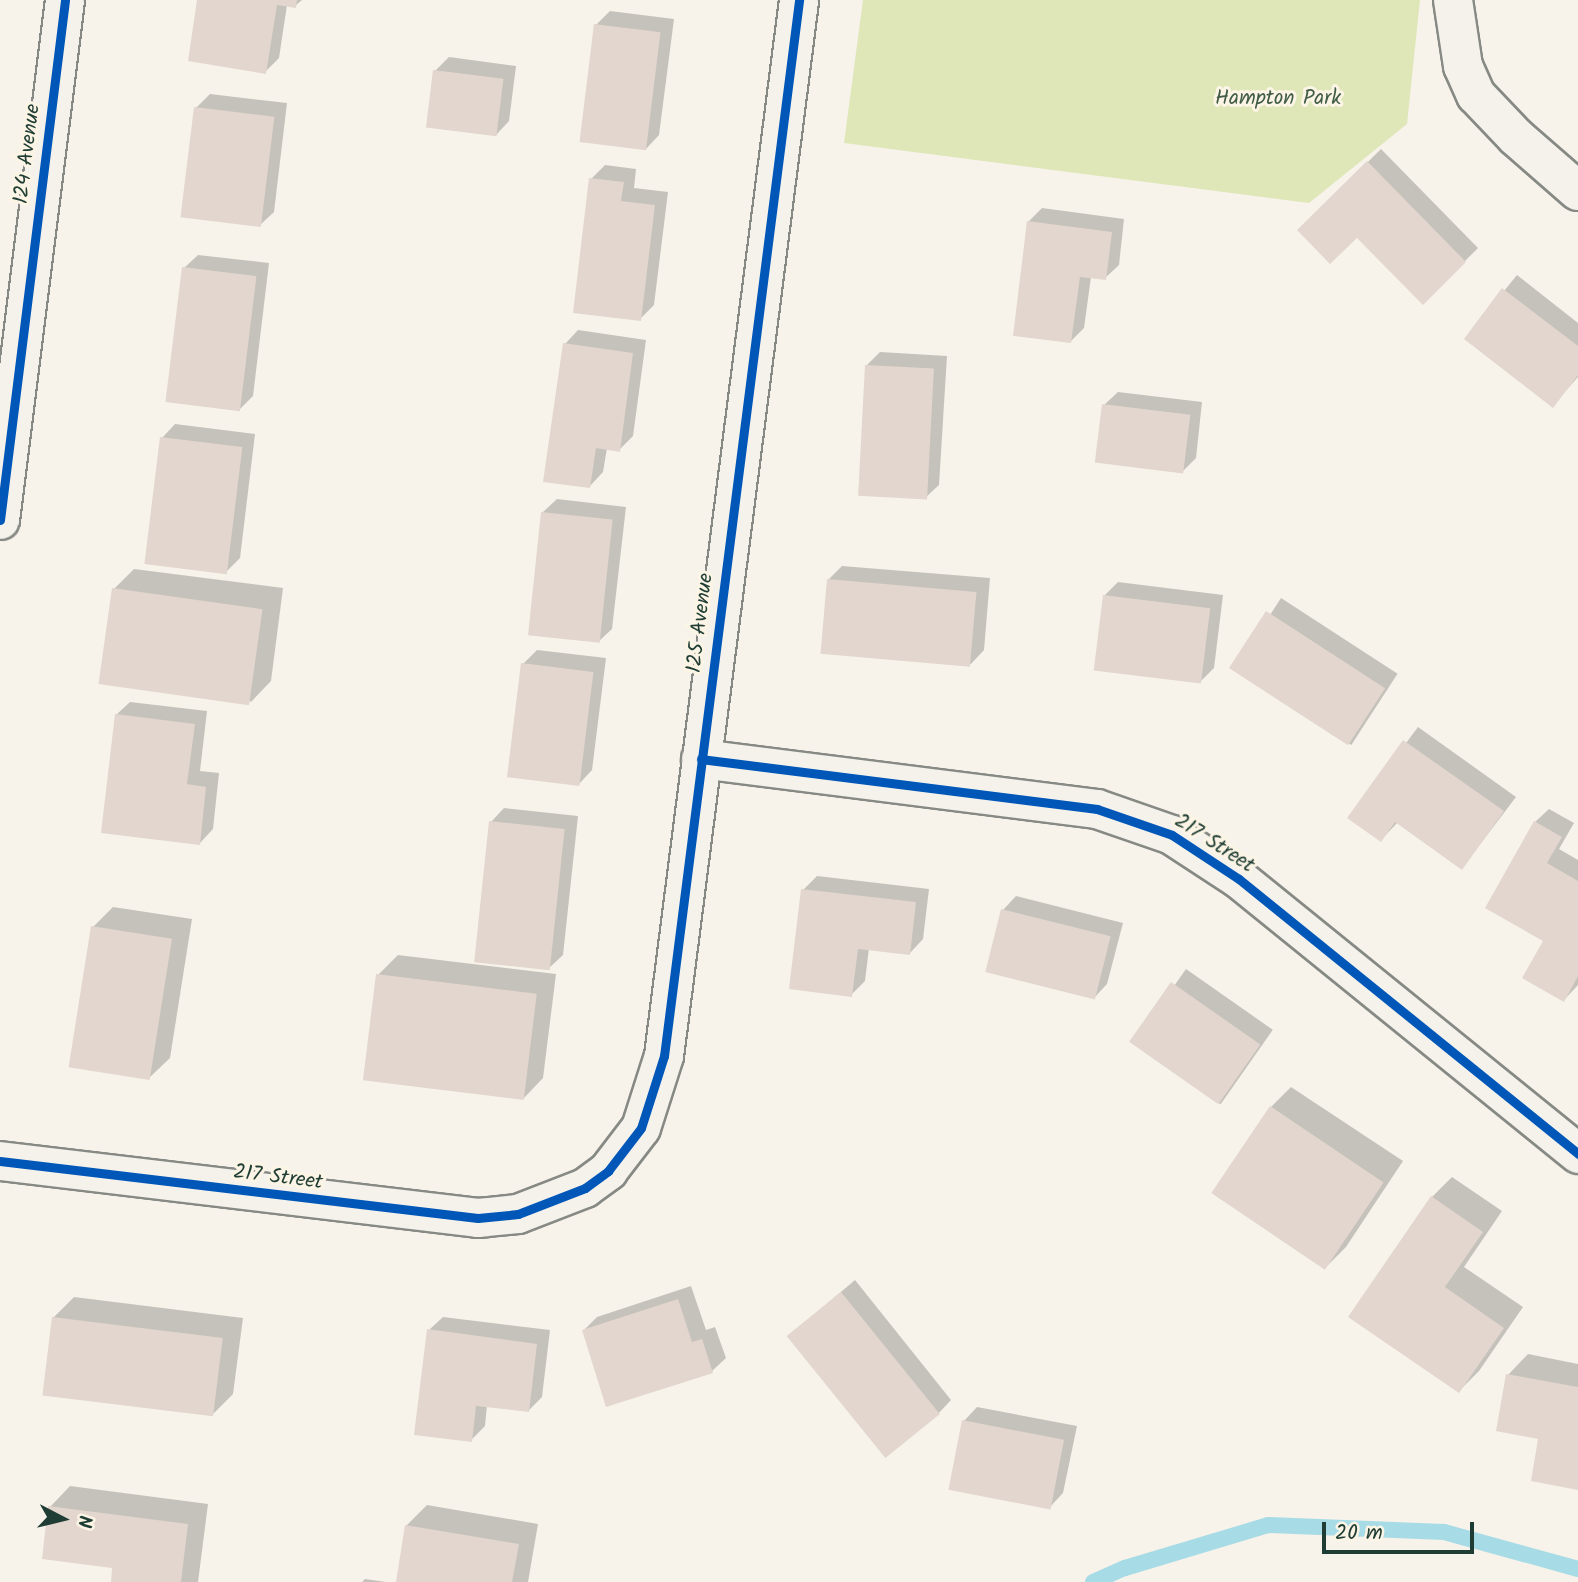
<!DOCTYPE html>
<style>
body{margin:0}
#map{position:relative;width:1578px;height:1582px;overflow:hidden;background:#f7f3ea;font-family:Kalam,sans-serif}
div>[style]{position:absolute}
.green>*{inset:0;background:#dfe7b9}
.shadow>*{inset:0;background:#0003;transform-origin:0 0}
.stream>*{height:16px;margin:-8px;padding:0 8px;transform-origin:8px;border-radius:8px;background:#a7dbe6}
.building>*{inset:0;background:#e2d6ce;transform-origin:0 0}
.roads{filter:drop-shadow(2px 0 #868984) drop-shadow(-2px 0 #868984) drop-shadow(0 2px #868984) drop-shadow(0 -2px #868984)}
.minor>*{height:38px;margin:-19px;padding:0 19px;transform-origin:19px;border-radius:19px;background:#f5f2ec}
.tertiary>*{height:38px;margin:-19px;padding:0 19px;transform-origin:19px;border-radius:19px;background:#f5f2ec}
.cycleway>*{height:9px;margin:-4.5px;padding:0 4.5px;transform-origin:4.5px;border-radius:4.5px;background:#0057b8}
span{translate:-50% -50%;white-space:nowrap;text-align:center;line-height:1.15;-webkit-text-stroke:6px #fcf5e5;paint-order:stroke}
.park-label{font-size:21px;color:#415d47}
.street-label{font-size:21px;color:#1f3d34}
.north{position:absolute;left:28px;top:1484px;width:70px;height:70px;-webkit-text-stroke:5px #fcf5e5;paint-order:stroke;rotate:97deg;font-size:19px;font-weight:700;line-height:28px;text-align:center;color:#1f3d34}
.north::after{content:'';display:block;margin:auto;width:24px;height:32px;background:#1f3d34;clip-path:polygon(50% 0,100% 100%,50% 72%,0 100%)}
.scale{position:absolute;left:1322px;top:1522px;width:152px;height:32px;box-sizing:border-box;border:4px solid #1f3d34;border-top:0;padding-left:9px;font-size:21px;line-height:24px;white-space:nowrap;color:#1f3d34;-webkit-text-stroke:5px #fcf5e5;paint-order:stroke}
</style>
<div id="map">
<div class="green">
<div style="clip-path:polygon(863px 0,1420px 0,1407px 124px,1309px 203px,844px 143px)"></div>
</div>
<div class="shadow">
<div style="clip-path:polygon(199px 0,302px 0,295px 6px,287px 5px,279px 58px,265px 72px)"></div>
<div style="clip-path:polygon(610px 11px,674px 19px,659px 135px,646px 149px,596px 25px)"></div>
<div style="clip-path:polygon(449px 57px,516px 66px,509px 121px,496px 135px,435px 71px)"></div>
<div style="clip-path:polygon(210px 94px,287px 103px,274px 212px,260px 225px,196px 108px)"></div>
<div style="clip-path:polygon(1381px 149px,1478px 248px,1423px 303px,1357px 235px,1299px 230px)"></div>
<div style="clip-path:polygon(605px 165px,636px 169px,634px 188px,668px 192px,654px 305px,640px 319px,591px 179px)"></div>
<div style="clip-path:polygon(1042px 208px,1124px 219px,1119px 265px,1105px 278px,1091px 277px,1084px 328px,1071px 341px,1028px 222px)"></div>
<div style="clip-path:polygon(198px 255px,269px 263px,253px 396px,239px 410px,184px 268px)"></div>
<div style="clip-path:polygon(1517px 275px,1578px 323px,1578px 377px,1553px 405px,1466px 338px)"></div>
<div style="clip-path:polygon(578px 330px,646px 340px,633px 436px,619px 450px,607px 448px,603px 472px,590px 486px,565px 344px)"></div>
<div style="clip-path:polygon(880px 352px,947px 356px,939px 485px,925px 498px,867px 365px)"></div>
<div style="clip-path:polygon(1118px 392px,1202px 402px,1196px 458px,1182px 472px,1104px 405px)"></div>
<div style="clip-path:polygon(175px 424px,255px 434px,240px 558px,226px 572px,162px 438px)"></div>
<div style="clip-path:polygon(557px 499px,626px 507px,612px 629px,598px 642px,543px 512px)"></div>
<div style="clip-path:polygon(842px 566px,990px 578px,984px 650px,971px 664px,828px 580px)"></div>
<div style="clip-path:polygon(134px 569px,283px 588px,271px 681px,251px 702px,114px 589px)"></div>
<div style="clip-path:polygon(1118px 582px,1223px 595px,1214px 668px,1201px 681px,1104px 596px)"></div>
<div style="left:1281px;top:598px;width:139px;height:85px;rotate:33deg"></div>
<div style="clip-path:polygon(537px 650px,606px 658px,592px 770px,579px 784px,523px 664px)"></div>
<div style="clip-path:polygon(130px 702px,207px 711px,200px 771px,219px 773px,213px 829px,200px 843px,116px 715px)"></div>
<div style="clip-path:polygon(1418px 727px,1516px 797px,1462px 868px,1398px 822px,1381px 840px,1350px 818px)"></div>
<div style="clip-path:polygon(504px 808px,578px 816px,563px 955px,549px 968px,491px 822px)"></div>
<div style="clip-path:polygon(1549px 809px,1574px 823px,1559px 849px,1578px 860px,1578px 985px,1564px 1000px,1545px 941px,1535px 822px)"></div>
<div style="clip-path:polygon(817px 876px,929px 889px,923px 939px,910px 953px,869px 948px,865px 981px,851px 995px,803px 890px)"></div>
<div style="clip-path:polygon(1016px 896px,1123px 923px,1107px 984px,1094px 998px,1003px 910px)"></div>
<div style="clip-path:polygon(113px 907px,192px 919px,170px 1058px,149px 1078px,93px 927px)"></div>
<div style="clip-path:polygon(398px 955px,556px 974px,543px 1078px,523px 1099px,378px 975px)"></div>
<div style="left:1186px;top:969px;width:106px;height:91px;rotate:35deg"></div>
<div style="clip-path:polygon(1291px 1087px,1403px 1161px,1346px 1247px,1326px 1267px,1271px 1107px)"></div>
<div style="clip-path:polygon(1452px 1177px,1502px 1211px,1464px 1267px,1523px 1307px,1479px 1371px,1459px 1391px,1432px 1197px)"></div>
<div style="clip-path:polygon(855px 1280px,951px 1400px,938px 1414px,789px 1336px)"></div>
<div style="clip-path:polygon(691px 1286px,706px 1330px,715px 1327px,726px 1358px,712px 1371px,584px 1330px,597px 1317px)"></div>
<div style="clip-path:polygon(74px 1297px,243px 1318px,233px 1394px,213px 1414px,53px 1318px)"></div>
<div style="clip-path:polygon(443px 1317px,550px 1330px,542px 1397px,528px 1411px,487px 1405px,485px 1426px,471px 1440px,429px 1330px)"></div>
<div style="clip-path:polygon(1528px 1354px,1578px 1364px,1578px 1488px,1540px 1438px,1508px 1375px)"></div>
<div style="clip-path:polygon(977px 1407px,1077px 1426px,1063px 1493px,1050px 1507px,964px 1421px)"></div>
<div style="clip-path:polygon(70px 1486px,208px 1504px,198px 1582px,112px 1582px,114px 1566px,50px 1507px)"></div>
<div style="clip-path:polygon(427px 1505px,538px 1524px,528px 1582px,397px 1582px,407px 1525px)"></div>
<div style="clip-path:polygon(365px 1579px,386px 1582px,362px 1582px)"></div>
</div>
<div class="stream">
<div style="left:1093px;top:1582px;width:35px;rotate:-24deg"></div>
<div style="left:1125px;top:1568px;width:149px;rotate:-16.7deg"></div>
<div style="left:1268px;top:1525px;width:176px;rotate:2.3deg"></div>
<div style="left:1444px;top:1532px;width:139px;rotate:15.4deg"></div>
</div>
<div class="building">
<div style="clip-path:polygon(197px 0,297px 0,296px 8px,277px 5px,266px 74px,188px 61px)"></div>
<div style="left:594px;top:24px;width:67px;height:119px;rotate:7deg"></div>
<div style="left:433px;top:70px;width:71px;height:58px;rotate:7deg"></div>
<div style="left:194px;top:107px;width:81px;height:111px;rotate:7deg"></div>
<div style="clip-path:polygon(1367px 161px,1466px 262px,1423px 305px,1357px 238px,1330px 264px,1297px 230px)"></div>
<div style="clip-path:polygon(589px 178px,624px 182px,621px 201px,655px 205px,641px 321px,573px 313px)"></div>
<div style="clip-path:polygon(1027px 221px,1112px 232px,1106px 280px,1080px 277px,1071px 343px,1013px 336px)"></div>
<div style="left:182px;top:267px;width:75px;height:136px;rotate:7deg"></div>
<div style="clip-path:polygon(1502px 288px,1578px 346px,1578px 375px,1553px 408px,1464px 339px)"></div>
<div style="clip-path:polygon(563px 343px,633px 353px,620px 452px,596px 448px,590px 488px,543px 482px)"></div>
<div style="left:865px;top:365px;width:69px;height:131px;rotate:3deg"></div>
<div style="left:1102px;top:404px;width:89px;height:59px;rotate:7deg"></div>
<div style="left:160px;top:437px;width:83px;height:128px;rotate:7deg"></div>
<div style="left:541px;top:512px;width:72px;height:124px;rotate:6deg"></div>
<div style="left:827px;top:579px;width:150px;height:75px;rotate:5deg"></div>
<div style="left:112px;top:588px;width:152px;height:97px;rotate:8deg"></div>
<div style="left:1103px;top:595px;width:108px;height:76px;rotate:7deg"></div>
<div style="left:1266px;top:611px;width:142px;height:68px;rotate:33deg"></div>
<div style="left:521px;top:663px;width:73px;height:115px;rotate:7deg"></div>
<div style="clip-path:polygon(115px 714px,195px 724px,187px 784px,206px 787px,200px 845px,101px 833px)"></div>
<div style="clip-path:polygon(1403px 740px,1504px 811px,1462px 870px,1395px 822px,1381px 842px,1347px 818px)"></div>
<div style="left:489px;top:821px;width:76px;height:142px;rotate:6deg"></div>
<div style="clip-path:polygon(1534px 821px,1562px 837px,1547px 863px,1578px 881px,1578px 976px,1564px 1002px,1522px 978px,1543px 941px,1485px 908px)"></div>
<div style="clip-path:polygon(801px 889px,916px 902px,910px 955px,858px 949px,852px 997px,789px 989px)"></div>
<div style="left:1001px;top:909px;width:113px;height:65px;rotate:14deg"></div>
<div style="left:91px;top:926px;width:82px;height:143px;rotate:9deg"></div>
<div style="left:376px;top:974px;width:162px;height:107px;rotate:7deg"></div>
<div style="left:1171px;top:982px;width:109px;height:73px;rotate:35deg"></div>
<div style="left:1270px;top:1106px;width:137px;height:105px;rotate:34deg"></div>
<div style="clip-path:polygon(1431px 1196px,1483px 1232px,1445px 1287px,1504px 1328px,1459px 1393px,1348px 1317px)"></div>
<div style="left:841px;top:1292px;width:157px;height:70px;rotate:51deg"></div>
<div style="clip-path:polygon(678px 1299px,692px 1342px,702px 1339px,713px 1373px,606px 1407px,582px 1330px)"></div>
<div style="left:52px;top:1317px;width:172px;height:79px;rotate:7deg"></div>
<div style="clip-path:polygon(427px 1329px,537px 1344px,529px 1412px,476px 1406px,472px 1442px,414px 1435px)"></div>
<div style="clip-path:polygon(1506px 1374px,1578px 1387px,1578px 1490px,1531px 1481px,1538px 1439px,1496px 1431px)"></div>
<div style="left:962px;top:1420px;width:104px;height:71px;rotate:11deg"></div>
<div style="clip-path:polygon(48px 1506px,188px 1524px,181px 1582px,111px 1582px,112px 1568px,42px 1559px)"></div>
<div style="clip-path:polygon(405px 1525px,519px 1544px,512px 1582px,396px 1582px)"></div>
</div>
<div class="roads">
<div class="minor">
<div style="left:1453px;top:0;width:67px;rotate:81.4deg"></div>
<div style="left:1463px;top:66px;width:32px;rotate:66deg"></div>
<div style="left:1476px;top:95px;width:58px;rotate:46.4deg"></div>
<div style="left:1516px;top:137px;width:82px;rotate:41.1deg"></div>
<div style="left:701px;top:759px;width:399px;rotate:7.2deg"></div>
<div style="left:1097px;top:809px;width:79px;rotate:19.1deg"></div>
<div style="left:1172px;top:835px;width:80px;rotate:33.3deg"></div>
<div style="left:1239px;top:879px;width:437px;rotate:39deg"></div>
<div style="left:0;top:1161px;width:481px;rotate:6.8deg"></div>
<div style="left:478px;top:1218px;width:40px;rotate:-5.7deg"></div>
<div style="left:518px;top:1214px;width:72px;rotate:-21.2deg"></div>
<div style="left:585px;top:1188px;width:29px;rotate:-36deg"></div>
<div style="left:608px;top:1171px;width:54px;rotate:-52.5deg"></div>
<div style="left:641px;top:1128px;width:76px;rotate:-72.3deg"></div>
<div style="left:664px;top:1056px;width:1065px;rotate:-82.71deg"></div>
</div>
<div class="tertiary">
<div style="left:0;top:520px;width:524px;rotate:-82.87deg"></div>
</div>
</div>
<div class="cycleway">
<div style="left:0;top:520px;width:524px;rotate:-82.87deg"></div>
<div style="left:701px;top:759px;width:399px;rotate:7.2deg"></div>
<div style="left:1097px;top:809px;width:79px;rotate:19.1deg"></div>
<div style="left:1172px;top:835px;width:80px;rotate:33.3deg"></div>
<div style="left:1239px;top:879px;width:437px;rotate:39deg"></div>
<div style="left:0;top:1161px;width:481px;rotate:6.8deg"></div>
<div style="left:478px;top:1218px;width:40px;rotate:-5.7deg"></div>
<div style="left:518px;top:1214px;width:72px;rotate:-21.2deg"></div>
<div style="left:585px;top:1188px;width:29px;rotate:-36deg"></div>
<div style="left:608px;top:1171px;width:54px;rotate:-52.5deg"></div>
<div style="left:641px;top:1128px;width:76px;rotate:-72.3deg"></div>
<div style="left:664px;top:1056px;width:1065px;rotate:-82.71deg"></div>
</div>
<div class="park-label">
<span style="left:1278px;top:99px">Hampton Park</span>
</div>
<div class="street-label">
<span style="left:28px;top:154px;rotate:-83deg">124 Avenue</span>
<span style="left:701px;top:623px;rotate:-83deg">125 Avenue</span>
<span style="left:1214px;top:844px;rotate:33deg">217 Street</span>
<span style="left:278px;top:1178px;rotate:7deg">217 Street</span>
</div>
<div class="north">N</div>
<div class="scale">20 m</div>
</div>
